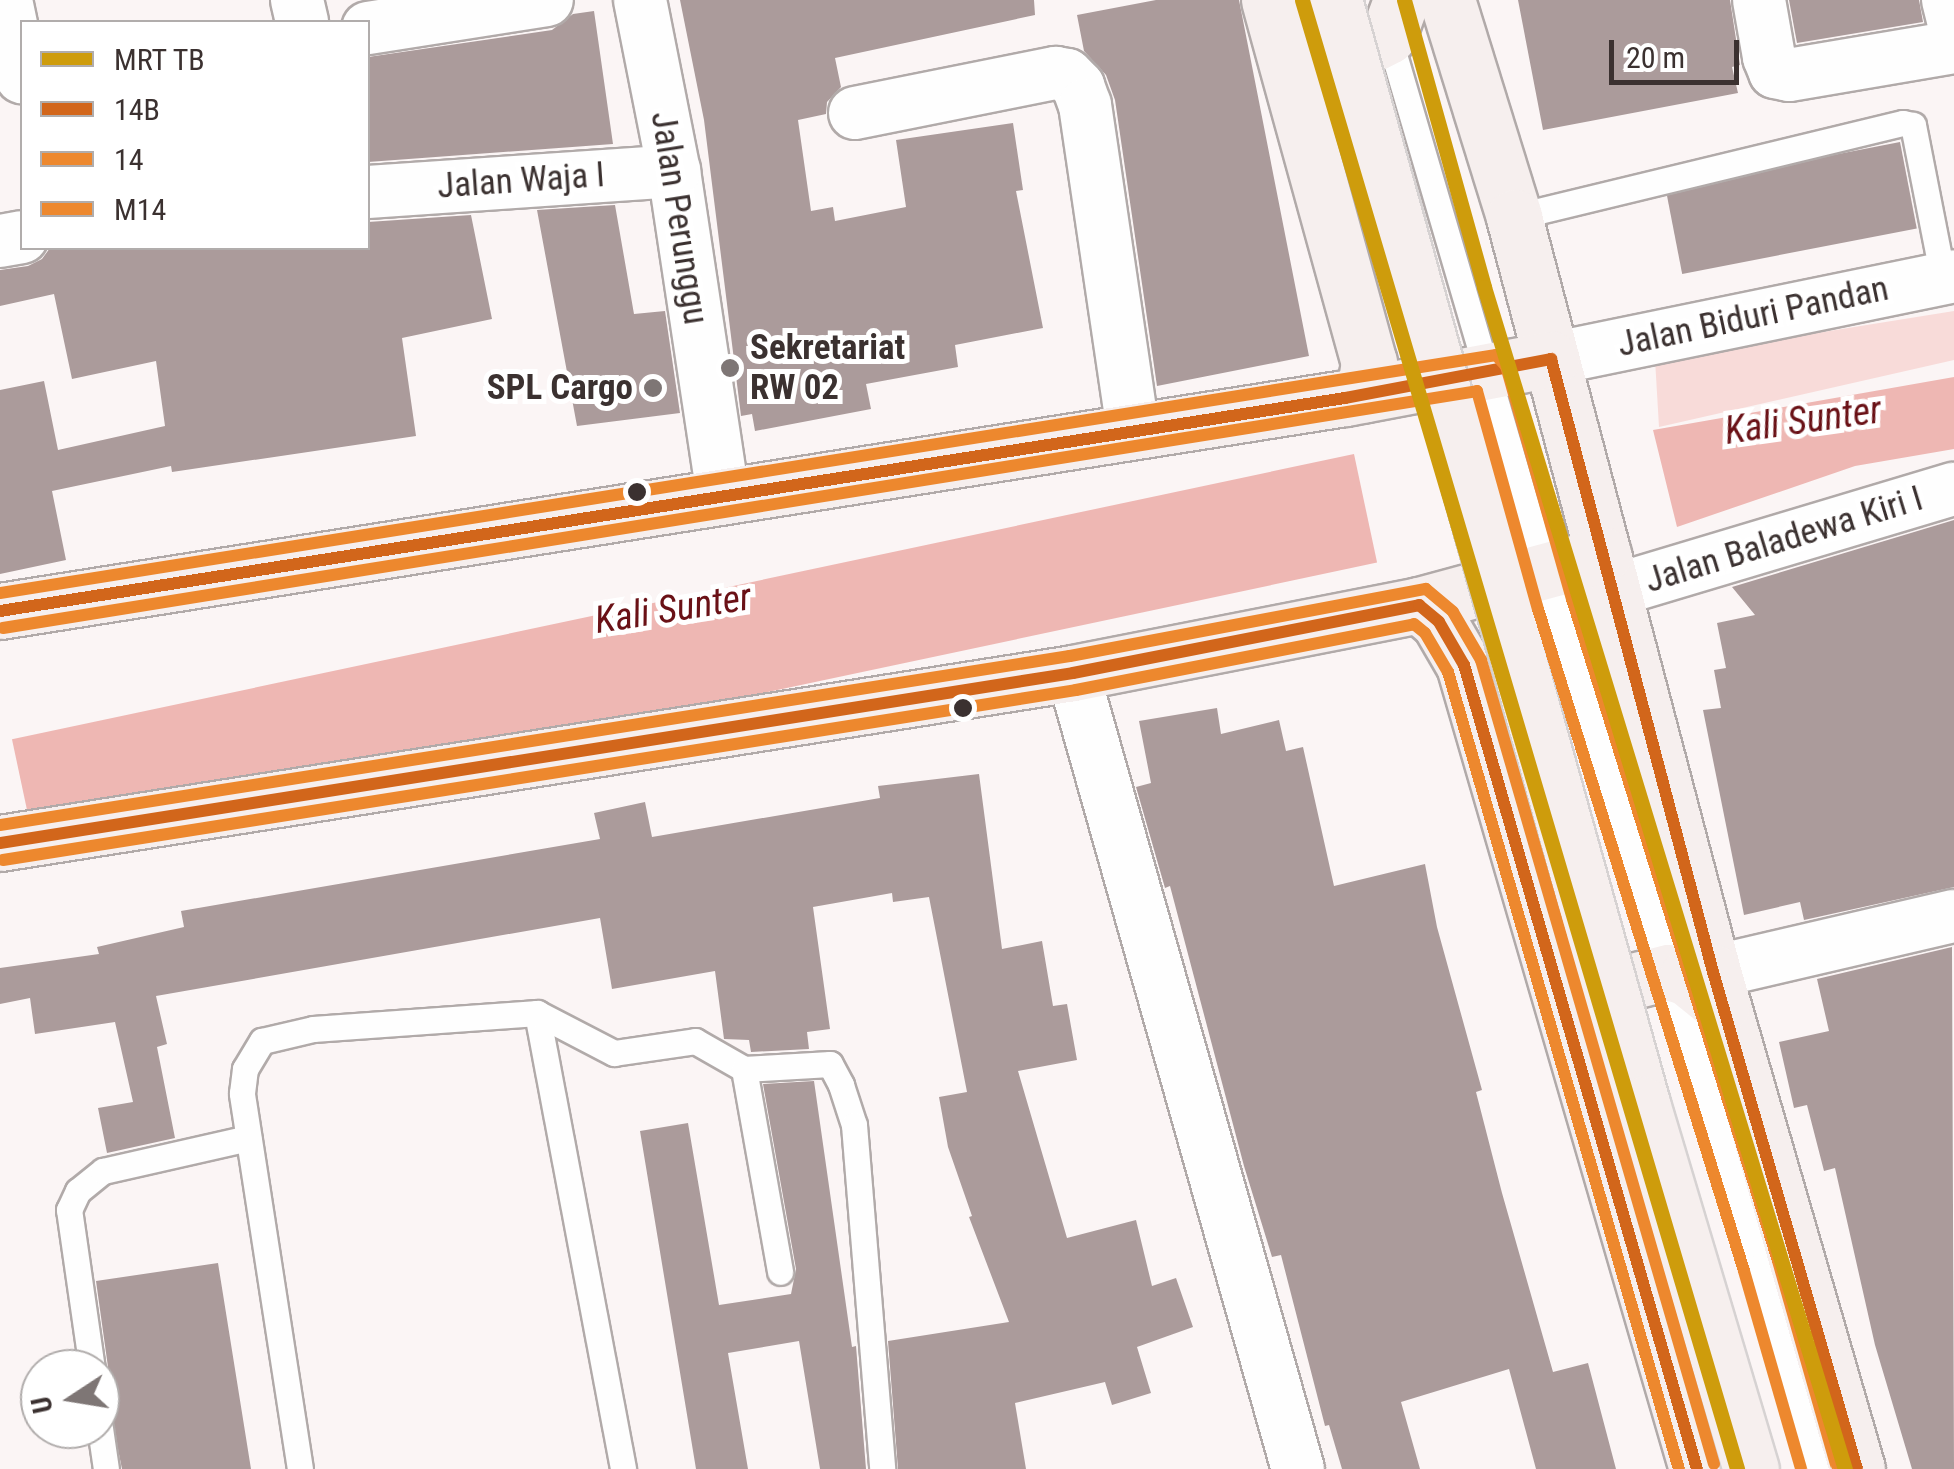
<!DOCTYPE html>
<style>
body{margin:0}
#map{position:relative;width:1954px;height:1469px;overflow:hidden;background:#fbf5f5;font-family:"Roboto Condensed",sans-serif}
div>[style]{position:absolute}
.green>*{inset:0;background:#f8dbd9}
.water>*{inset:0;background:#eeb7b3;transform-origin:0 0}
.building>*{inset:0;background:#ab9b9b;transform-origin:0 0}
.roads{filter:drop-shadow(2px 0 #b1aaa9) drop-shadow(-2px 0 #b1aaa9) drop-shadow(0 2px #b1aaa9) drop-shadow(0 -2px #b1aaa9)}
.lane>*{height:25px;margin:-12.5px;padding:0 12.5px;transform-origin:12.5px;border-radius:12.5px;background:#fefefe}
.street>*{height:52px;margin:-26px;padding:0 26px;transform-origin:26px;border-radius:26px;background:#fefefe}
.primary>*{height:55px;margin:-27.5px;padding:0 27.5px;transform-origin:27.5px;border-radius:27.5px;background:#f6efee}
.bridges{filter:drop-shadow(2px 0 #d6d2d2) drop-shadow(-2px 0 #d6d2d2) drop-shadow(0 2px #d6d2d2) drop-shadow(0 -2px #d6d2d2)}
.primary-bridge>*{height:55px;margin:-27.5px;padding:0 27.5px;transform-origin:27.5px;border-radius:27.5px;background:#f6efee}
.bus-1>*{height:12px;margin:-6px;padding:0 6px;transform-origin:6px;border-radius:6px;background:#d2661b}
.bus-2>*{height:12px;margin:-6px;padding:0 6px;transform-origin:6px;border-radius:6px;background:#ed882e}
.bus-3>*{height:12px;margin:-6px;padding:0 6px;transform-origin:6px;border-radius:6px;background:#ed882e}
.metro-1>*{height:15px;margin:-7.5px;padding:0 7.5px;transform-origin:7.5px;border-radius:7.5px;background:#ce9c0c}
.dots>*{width:28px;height:28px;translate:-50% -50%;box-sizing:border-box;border:5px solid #fff;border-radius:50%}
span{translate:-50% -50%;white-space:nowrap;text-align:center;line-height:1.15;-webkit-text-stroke:10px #fff;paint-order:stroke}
.street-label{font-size:35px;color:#3b3130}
.poi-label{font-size:35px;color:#3b3130;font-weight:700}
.left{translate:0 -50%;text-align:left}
.right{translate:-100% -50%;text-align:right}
.water-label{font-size:38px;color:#6a1116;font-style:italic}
.legend{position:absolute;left:20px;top:20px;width:350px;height:230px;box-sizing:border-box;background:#fff;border:2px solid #b1adac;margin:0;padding:12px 18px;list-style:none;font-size:30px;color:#3b3130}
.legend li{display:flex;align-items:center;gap:20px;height:50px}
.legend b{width:50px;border:2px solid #b1adac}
.north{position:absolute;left:20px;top:1349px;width:100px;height:100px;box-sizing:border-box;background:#fff;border:2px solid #b1adac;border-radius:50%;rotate:258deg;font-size:28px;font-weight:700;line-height:40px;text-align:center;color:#3b3130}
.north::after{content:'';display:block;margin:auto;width:35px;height:45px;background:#7e7675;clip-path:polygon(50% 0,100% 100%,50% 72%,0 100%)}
.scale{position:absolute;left:1609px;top:40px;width:130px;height:45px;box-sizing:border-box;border:5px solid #3b3130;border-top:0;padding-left:12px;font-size:30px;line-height:35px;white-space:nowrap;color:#3b3130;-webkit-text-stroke:8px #fff;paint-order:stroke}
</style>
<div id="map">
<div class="green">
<div style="clip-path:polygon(1954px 311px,1954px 360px,1659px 427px,1655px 359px)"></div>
</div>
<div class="water">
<div style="clip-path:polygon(1954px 377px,1954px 449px,1855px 466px,1677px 527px,1653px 430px)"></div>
<div style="left:1354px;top:454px;width:111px;height:1372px;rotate:78deg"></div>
</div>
<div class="building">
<div style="clip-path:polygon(680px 0,1034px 0,1035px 15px,835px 58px,841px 87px,827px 102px,826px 114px,798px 120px,811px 211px,833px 207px,835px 221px,906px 207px,896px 140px,1013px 123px,1023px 190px,1016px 191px,1043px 328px,955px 345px,958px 367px,866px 384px,871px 409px,755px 431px,752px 414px,741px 416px,704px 120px)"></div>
<div style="clip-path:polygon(1156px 0,1239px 0,1309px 356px,1157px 386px,1115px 100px,1106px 75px,1084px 51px,1077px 15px)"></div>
<div style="clip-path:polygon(1518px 0,1730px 0,1740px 65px,1732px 67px,1738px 93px,1543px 130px)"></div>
<div style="clip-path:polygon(1789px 0,1919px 0,1923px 22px,1797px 43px)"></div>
<div style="clip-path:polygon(594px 11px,613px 144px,368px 162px,368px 57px,552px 30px,573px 14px)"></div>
<div style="left:1900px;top:142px;width:88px;height:239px;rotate:79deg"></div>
<div style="clip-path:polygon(615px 205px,634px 314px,665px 311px,680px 413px,577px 426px,537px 210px)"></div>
<div style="clip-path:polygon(471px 215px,492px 319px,402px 338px,416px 436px,172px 472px,171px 466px,52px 491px,66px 560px,0 574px,0 390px,44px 381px,58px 450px,165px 426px,156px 361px,72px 379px,54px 294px,0 306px,0 270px,28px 266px,42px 259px,50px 248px,368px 248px,368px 222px)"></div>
<div style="clip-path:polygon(1954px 520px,1954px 887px,1804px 920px,1800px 902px,1744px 915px,1703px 710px,1721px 708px,1714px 670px,1726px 668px,1717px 623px,1755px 615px,1732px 587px)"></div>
<div style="clip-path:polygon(1217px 708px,1221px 734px,1279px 720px,1286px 751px,1303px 747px,1334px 886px,1425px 864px,1437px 927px,1482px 1090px,1476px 1092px,1502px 1193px,1553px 1372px,1588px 1363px,1616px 1469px,1536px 1469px,1509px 1369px,1401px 1402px,1420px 1469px,1342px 1469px,1329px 1425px,1325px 1426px,1281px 1255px,1272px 1257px,1244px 1166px,1170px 886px,1165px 888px,1136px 787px,1151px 783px,1139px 721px)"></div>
<div style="clip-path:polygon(979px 774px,1002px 949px,1042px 941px,1053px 1006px,1067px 1004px,1077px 1060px,1018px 1071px,1067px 1238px,1136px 1220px,1152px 1286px,1176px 1278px,1193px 1327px,1137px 1347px,1151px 1393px,1112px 1405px,1105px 1382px,1015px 1403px,1026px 1469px,898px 1469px,888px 1341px,1009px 1322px,969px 1217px,972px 1216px,948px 1147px,939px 1097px,967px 1092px,929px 897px,893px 902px,892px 893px,813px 907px,830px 1029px,807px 1032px,809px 1049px,751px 1052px,749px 1040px,724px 1039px,715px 971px,612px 989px,600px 918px,156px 996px,167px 1044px,157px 1047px,175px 1138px,107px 1153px,98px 1108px,133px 1102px,115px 1022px,35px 1034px,30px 998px,0 1004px,0 968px,99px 954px,97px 947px,184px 927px,181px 911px,600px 839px,594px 813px,645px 802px,652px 837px,880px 798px,878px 786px)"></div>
<div style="clip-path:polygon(1952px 947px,1954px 1469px,1912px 1469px,1875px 1345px,1835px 1168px,1824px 1171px,1807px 1105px,1794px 1108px,1779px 1042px,1829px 1031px,1817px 979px)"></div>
<div style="clip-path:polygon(814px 1081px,852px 1347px,856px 1346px,866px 1469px,820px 1469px,799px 1341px,728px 1353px,748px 1469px,696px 1469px,640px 1131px,688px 1123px,719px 1305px,791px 1294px,796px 1269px,763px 1084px)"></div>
<div style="clip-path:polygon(218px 1263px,251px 1469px,122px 1469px,104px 1380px,108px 1367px,96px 1281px)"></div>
</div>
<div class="roads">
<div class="lane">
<div style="left:1388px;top:34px;width:594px;rotate:73.67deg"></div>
<div style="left:1555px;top:604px;width:693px;rotate:72.71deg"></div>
<div style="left:1761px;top:1266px;width:211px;rotate:74.1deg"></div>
<div style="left:1514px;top:217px;width:400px;rotate:-13.6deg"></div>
<div style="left:1903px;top:123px;width:10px;rotate:11deg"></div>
<div style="left:1913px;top:125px;width:156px;rotate:78.9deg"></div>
<div style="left:537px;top:1013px;width:464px;rotate:79.3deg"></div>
<div style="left:744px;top:1069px;width:86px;rotate:-3.3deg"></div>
<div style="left:830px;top:1064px;width:24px;rotate:62deg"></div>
<div style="left:841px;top:1085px;width:42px;rotate:72deg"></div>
<div style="left:854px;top:1125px;width:345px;rotate:85.3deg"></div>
<div style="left:92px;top:1369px;width:161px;rotate:-98.2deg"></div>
<div style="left:69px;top:1210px;width:21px;rotate:-65deg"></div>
<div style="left:78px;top:1191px;width:32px;rotate:-39deg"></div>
<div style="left:103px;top:1171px;width:149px;rotate:-12.8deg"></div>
<div style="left:100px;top:1428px;width:41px;rotate:81.7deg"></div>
<div style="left:300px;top:1469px;width:380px;rotate:-98.8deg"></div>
<div style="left:242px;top:1093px;width:24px;rotate:-83deg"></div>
<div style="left:245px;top:1069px;width:33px;rotate:-59deg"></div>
<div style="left:262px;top:1041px;width:52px;rotate:-13.2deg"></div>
<div style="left:313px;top:1029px;width:225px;rotate:-4.1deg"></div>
<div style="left:537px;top:1013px;width:87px;rotate:27.5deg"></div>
<div style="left:614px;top:1053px;width:82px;rotate:-8.4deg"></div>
<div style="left:695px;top:1041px;width:56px;rotate:29.7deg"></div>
<div style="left:744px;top:1069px;width:206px;rotate:79.9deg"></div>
</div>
<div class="street">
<div style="left:6px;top:0;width:79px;rotate:78.3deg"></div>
<div style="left:297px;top:0;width:23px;rotate:77deg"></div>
<div style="left:640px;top:0;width:174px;rotate:78.8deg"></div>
<div style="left:674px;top:171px;width:328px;rotate:81.4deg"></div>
<div style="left:1759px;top:0;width:58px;rotate:80deg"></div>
<div style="left:1769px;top:57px;width:16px;rotate:68deg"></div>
<div style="left:1775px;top:72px;width:14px;rotate:12deg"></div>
<div style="left:1789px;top:75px;width:167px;rotate:-9.6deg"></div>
<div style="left:1948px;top:0;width:25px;rotate:76deg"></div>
<div style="left:368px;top:28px;width:181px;rotate:-8.9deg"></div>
<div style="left:855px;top:113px;width:205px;rotate:-11.3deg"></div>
<div style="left:1056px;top:73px;width:11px;rotate:10deg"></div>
<div style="left:1067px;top:75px;width:16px;rotate:45deg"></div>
<div style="left:1078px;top:86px;width:20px;rotate:70deg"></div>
<div style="left:1085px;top:105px;width:328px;rotate:81.6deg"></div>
<div style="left:368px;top:192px;width:307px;rotate:-3.9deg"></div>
<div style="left:0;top:241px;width:22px;rotate:-10deg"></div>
<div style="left:1551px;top:359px;width:411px;rotate:-11.6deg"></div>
<div style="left:1613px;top:591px;width:356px;rotate:-16.7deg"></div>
<div style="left:1073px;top:673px;width:827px;rotate:74.22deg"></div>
<div style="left:1713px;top:972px;width:247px;rotate:-13.1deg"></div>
</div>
<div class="primary">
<div style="left:1269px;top:0;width:376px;rotate:74.6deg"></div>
<div style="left:1369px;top:362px;width:33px;rotate:99deg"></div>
<div style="left:1447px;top:0;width:227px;rotate:72.8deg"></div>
<div style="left:1514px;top:217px;width:781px;rotate:75.23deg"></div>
<div style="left:1713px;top:972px;width:517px;rotate:73.84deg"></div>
<div style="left:1308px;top:41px;width:13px;rotate:39deg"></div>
<div style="left:1318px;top:49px;width:32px;rotate:13deg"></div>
<div style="left:1349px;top:56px;width:44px;rotate:-27.1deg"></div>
<div style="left:1388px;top:36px;width:38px;rotate:-70deg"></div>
<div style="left:1419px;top:605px;width:26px;rotate:40deg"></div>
<div style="left:1439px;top:622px;width:50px;rotate:59.8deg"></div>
<div style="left:1464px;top:665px;width:837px;rotate:73.84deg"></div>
<div style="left:0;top:611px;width:1362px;rotate:-9deg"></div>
<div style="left:1345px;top:398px;width:210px;rotate:-10.7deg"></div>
<div style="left:0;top:843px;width:1086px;rotate:-9deg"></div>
<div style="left:1073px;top:673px;width:353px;rotate:-11.1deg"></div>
<div style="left:1419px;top:605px;width:191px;rotate:-15.2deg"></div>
<div style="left:1573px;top:1013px;width:33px;rotate:-44deg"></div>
<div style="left:1597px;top:990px;width:73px;rotate:-14.2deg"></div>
<div style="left:1668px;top:972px;width:19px;rotate:16deg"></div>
<div style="left:1686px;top:977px;width:46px;rotate:38.9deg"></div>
</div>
</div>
<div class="bridges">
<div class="primary-bridge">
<div style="left:1334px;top:0;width:1146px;rotate:74.41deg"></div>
<div style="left:1642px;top:1104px;width:381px;rotate:73.4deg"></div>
</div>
</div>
<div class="bus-1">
<div style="left:0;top:611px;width:1362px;rotate:-9deg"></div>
<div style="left:1345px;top:398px;width:210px;rotate:-10.7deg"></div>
<div style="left:1551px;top:359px;width:634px;rotate:75.2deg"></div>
<div style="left:1713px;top:972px;width:517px;rotate:73.84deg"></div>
<div style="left:0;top:843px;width:1086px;rotate:-9deg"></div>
<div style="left:1073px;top:673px;width:353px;rotate:-11.1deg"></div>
<div style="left:1419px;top:605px;width:26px;rotate:40deg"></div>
<div style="left:1439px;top:622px;width:50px;rotate:59.8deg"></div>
<div style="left:1464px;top:665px;width:837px;rotate:73.84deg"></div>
</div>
<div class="bus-2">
<div style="left:3px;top:628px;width:1493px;rotate:-9.13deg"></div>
<div style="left:1477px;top:391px;width:226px;rotate:74.4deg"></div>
<div style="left:1538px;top:609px;width:693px;rotate:72.71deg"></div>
<div style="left:1744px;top:1271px;width:206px;rotate:73.9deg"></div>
<div style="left:3px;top:860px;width:1086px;rotate:-9deg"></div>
<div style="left:1076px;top:690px;width:344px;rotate:-11deg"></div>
<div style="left:1414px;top:624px;width:14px;rotate:39deg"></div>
<div style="left:1425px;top:633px;width:45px;rotate:59.5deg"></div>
<div style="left:1448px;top:672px;width:830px;rotate:73.84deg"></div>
</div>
<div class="bus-3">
<div style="left:0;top:593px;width:1515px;rotate:-9.04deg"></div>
<div style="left:1496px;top:355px;width:15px;rotate:48deg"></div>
<div style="left:1506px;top:366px;width:242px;rotate:74.2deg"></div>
<div style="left:1572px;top:599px;width:693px;rotate:72.71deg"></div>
<div style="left:1778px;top:1261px;width:211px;rotate:74.1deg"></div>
<div style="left:0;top:825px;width:1083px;rotate:-8.98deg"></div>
<div style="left:1070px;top:656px;width:362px;rotate:-10.7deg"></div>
<div style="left:1426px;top:589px;width:35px;rotate:40deg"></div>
<div style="left:1453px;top:612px;width:56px;rotate:59.7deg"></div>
<div style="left:1481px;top:660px;width:837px;rotate:73.84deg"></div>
</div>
<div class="metro-1">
<div style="left:1302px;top:0;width:1532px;rotate:73.5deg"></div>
<div style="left:1404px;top:0;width:298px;rotate:74.4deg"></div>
<div style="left:1484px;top:287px;width:1236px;rotate:73.02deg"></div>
</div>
<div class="dots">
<div style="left:730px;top:368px;background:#7e7675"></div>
<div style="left:653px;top:388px;background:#7e7675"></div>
<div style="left:637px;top:492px;background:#3b3130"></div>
<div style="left:963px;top:708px;background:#3b3130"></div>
</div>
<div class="street-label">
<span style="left:521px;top:181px;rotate:-4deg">Jalan Waja I</span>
<span style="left:679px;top:218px;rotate:81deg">Jalan Perunggu</span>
<span style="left:1753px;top:317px;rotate:-12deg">Jalan Biduri Pandan</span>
<span style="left:1784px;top:540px;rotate:-17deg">Jalan Baladewa Kiri I</span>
</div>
<div class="poi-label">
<span class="left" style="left:750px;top:368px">Sekretariat<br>RW 02</span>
<span class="right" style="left:633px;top:388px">SPL Cargo</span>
</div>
<div class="water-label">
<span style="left:1803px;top:421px;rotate:-8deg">Kali Sunter</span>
<span style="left:673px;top:609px;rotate:-9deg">Kali Sunter</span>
</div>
<ul class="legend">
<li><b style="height:12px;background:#ce9c0c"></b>MRT TB</li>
<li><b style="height:12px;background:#d2661b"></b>14B</li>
<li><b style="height:12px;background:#ed882e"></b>14</li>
<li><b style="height:12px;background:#ed882e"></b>M14</li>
</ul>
<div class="north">U</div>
<div class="scale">20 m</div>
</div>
